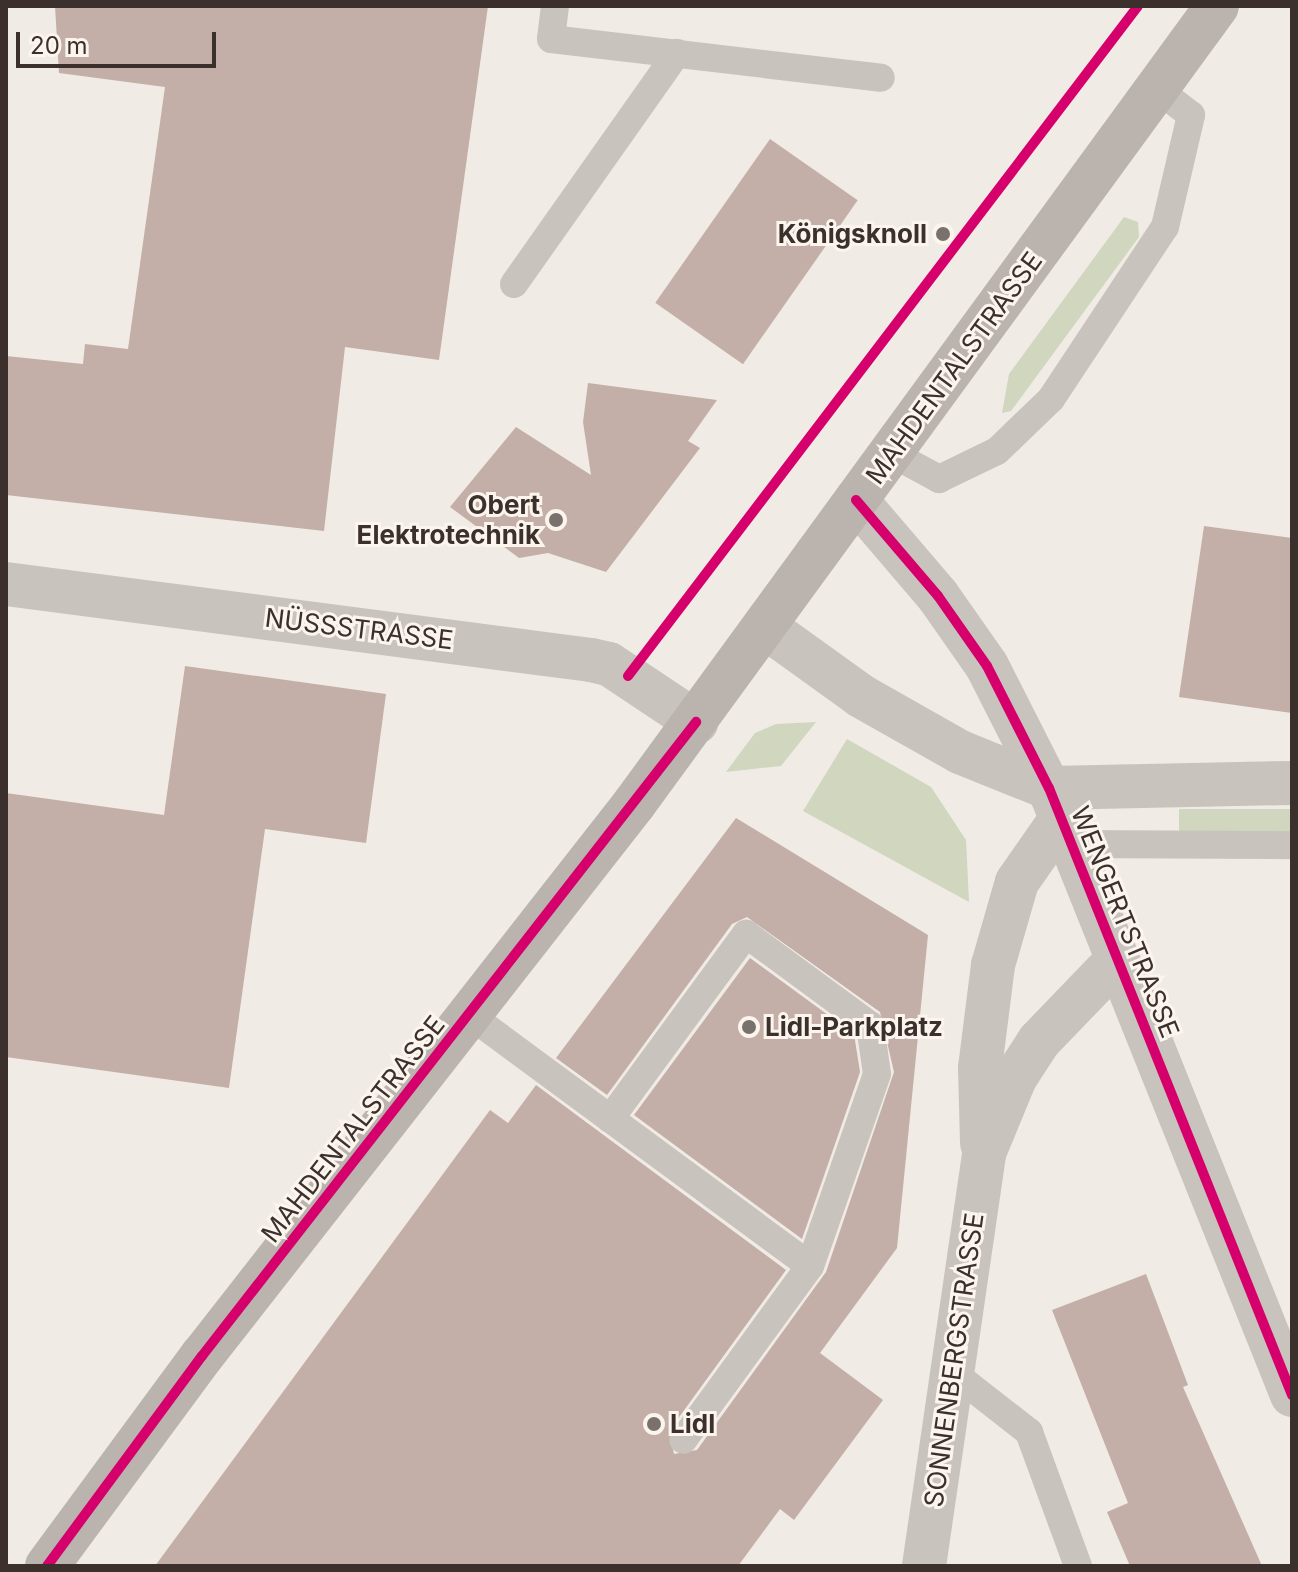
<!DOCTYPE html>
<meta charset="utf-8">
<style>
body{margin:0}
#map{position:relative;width:1298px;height:1572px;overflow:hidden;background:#f0ebe5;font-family:Inter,sans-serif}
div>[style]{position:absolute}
.green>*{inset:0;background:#d1d6bf;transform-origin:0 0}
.building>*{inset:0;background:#c3afa7;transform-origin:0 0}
.lane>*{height:28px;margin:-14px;padding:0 14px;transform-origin:14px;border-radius:14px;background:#c9c3be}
.street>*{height:44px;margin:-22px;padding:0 22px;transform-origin:22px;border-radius:22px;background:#c9c3be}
.secondary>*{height:44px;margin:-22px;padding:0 22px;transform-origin:22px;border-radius:22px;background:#bab3ae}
.cycleway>*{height:10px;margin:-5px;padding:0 5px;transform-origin:5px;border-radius:5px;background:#d6006c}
.dots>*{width:22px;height:22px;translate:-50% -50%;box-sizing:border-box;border:4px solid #fbf5ee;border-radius:50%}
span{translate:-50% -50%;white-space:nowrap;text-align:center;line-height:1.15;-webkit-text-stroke:6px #fbf5ee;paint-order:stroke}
.poi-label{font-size:26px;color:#3b302b;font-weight:700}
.right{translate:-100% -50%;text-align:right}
.left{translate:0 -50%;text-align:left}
.street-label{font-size:26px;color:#3b302b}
.frame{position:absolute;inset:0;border:8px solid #3b302b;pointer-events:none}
.scale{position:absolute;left:16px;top:32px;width:200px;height:36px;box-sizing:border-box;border:4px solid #3b302b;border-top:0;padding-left:10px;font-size:24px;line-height:28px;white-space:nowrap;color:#3b302b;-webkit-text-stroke:6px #fbf5ee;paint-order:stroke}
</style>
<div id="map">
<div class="green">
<div style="clip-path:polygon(1124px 217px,1138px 222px,1139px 237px,1011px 411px,1002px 413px,1009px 374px)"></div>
<div style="clip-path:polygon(816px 722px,781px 766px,726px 772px,755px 733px,776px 724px)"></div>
<div style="clip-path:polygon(847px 739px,931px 787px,966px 840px,969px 902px,803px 811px)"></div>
<div style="left:1292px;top:809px;width:26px;height:113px;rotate:90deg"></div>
</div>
<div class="building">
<div style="clip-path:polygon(55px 6px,488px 6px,439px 360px,345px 347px,324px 531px,6px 495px,6px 356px,83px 364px,85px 344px,128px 349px,165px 87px,59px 73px)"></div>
<div style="left:770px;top:139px;width:107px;height:200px;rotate:35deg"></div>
<div style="clip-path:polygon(588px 383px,717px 400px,688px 441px,700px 448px,606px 572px,548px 553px,519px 558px,450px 507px,516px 427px,591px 475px,583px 422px)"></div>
<div style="clip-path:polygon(1204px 526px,1292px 538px,1292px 713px,1179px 697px)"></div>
<div style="clip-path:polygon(185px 666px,386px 694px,366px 843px,265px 829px,229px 1088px,6px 1057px,6px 793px,164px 815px)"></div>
<div style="clip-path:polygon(736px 818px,928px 935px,897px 1248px,820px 1353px,883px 1400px,794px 1520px,780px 1509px,738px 1566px,155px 1566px,490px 1110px,508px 1123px,536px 1085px,786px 1270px,669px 1431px,674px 1454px,697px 1450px,826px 1272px,894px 1072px,880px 1012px,747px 917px,732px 924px,607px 1095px,556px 1058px)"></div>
<div style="clip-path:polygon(750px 958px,854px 1034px,860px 1072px,802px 1239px,634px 1115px)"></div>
<div style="clip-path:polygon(1146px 1274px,1188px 1385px,1183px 1387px,1262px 1566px,1130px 1566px,1107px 1512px,1128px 1503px,1052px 1310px)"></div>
</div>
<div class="lane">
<div style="left:555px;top:6px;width:33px;rotate:97deg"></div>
<div style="left:551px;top:39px;width:332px;rotate:6.7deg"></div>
<div style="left:514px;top:284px;width:283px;rotate:-54.8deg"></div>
<div style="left:891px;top:453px;width:55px;rotate:28.4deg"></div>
<div style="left:939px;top:479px;width:64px;rotate:-25.8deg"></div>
<div style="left:997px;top:451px;width:75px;rotate:-43.9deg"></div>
<div style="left:1051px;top:399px;width:206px;rotate:-56.5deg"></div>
<div style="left:1165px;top:227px;width:115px;rotate:-76.9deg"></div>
<div style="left:1191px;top:115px;width:44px;rotate:-142.4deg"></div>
<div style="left:1069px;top:844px;width:223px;rotate:0.3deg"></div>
<div style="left:471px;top:1016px;width:421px;rotate:36.4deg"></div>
<div style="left:810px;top:1266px;width:215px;rotate:126.1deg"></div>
<div style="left:610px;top:1119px;width:230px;rotate:-53.7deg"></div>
<div style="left:746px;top:934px;width:154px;rotate:36.3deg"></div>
<div style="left:870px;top:1025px;width:49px;rotate:81.9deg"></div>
<div style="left:877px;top:1074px;width:203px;rotate:109.2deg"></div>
<div style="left:956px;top:1375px;width:93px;rotate:38deg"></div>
<div style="left:1029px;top:1432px;width:143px;rotate:69.9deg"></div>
</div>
<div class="street">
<div style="left:856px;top:500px;width:126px;rotate:49.5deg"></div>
<div style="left:938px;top:596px;width:85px;rotate:55deg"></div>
<div style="left:987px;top:666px;width:137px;rotate:63.1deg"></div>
<div style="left:1049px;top:788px;width:654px;rotate:68.18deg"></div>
<div style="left:6px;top:584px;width:590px;rotate:7.4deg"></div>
<div style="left:591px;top:660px;width:18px;rotate:13deg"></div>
<div style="left:609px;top:664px;width:105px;rotate:33.7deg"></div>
<div style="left:764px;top:626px;width:120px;rotate:35.8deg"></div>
<div style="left:861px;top:696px;width:114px;rotate:29.5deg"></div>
<div style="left:960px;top:752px;width:96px;rotate:22deg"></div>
<div style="left:1049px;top:788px;width:243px;rotate:-1.2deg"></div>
<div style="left:982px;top:1143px;width:75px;rotate:-91.5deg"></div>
<div style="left:980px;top:1068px;width:104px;rotate:-82.8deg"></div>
<div style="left:993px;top:965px;width:86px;rotate:-73.9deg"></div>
<div style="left:1017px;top:882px;width:77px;rotate:-55.1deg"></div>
<div style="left:924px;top:1566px;width:417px;rotate:-81.7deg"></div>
<div style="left:984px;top:1153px;width:81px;rotate:-67.5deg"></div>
<div style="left:1015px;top:1078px;width:44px;rotate:-57deg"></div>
<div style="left:1039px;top:1041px;width:108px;rotate:-46.1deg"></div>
</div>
<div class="secondary">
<div style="left:47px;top:1566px;width:261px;rotate:-53.6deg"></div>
<div style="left:202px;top:1356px;width:701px;rotate:-51.95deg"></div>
<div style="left:634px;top:804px;width:988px;rotate:-53.85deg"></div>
</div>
<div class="cycleway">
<div style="left:856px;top:500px;width:126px;rotate:49.5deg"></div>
<div style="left:938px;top:596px;width:85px;rotate:55deg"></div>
<div style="left:987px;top:666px;width:137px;rotate:63.1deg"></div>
<div style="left:1049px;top:788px;width:654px;rotate:68.18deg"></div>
<div style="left:628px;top:676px;width:842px;rotate:-52.72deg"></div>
<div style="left:47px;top:1566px;width:261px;rotate:-53.6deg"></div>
<div style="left:202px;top:1356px;width:804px;rotate:-52.07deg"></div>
</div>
<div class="dots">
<div style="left:943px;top:234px;background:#7a716c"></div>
<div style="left:556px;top:520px;background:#7a716c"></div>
<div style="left:749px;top:1027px;background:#7a716c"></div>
<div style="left:654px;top:1424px;background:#7a716c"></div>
</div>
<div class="poi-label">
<span class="right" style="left:927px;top:234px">Königsknoll</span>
<span class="right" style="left:540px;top:520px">Obert<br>Elektrotechnik</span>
<span class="left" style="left:765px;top:1027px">Lidl-Parkplatz</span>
<span class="left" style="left:670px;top:1424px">Lidl</span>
</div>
<div class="street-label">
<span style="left:954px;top:368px;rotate:-54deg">MAHDENTALSTRASSE</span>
<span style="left:359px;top:629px;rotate:7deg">NÜSSSTRASSE</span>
<span style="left:1125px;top:922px;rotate:68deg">WENGERTSTRASSE</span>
<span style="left:353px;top:1129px;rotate:-52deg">MAHDENTALSTRASSE</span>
<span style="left:954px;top:1360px;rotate:-82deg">SONNENBERGSTRASSE</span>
</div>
<div class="frame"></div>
<div class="scale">20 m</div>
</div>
